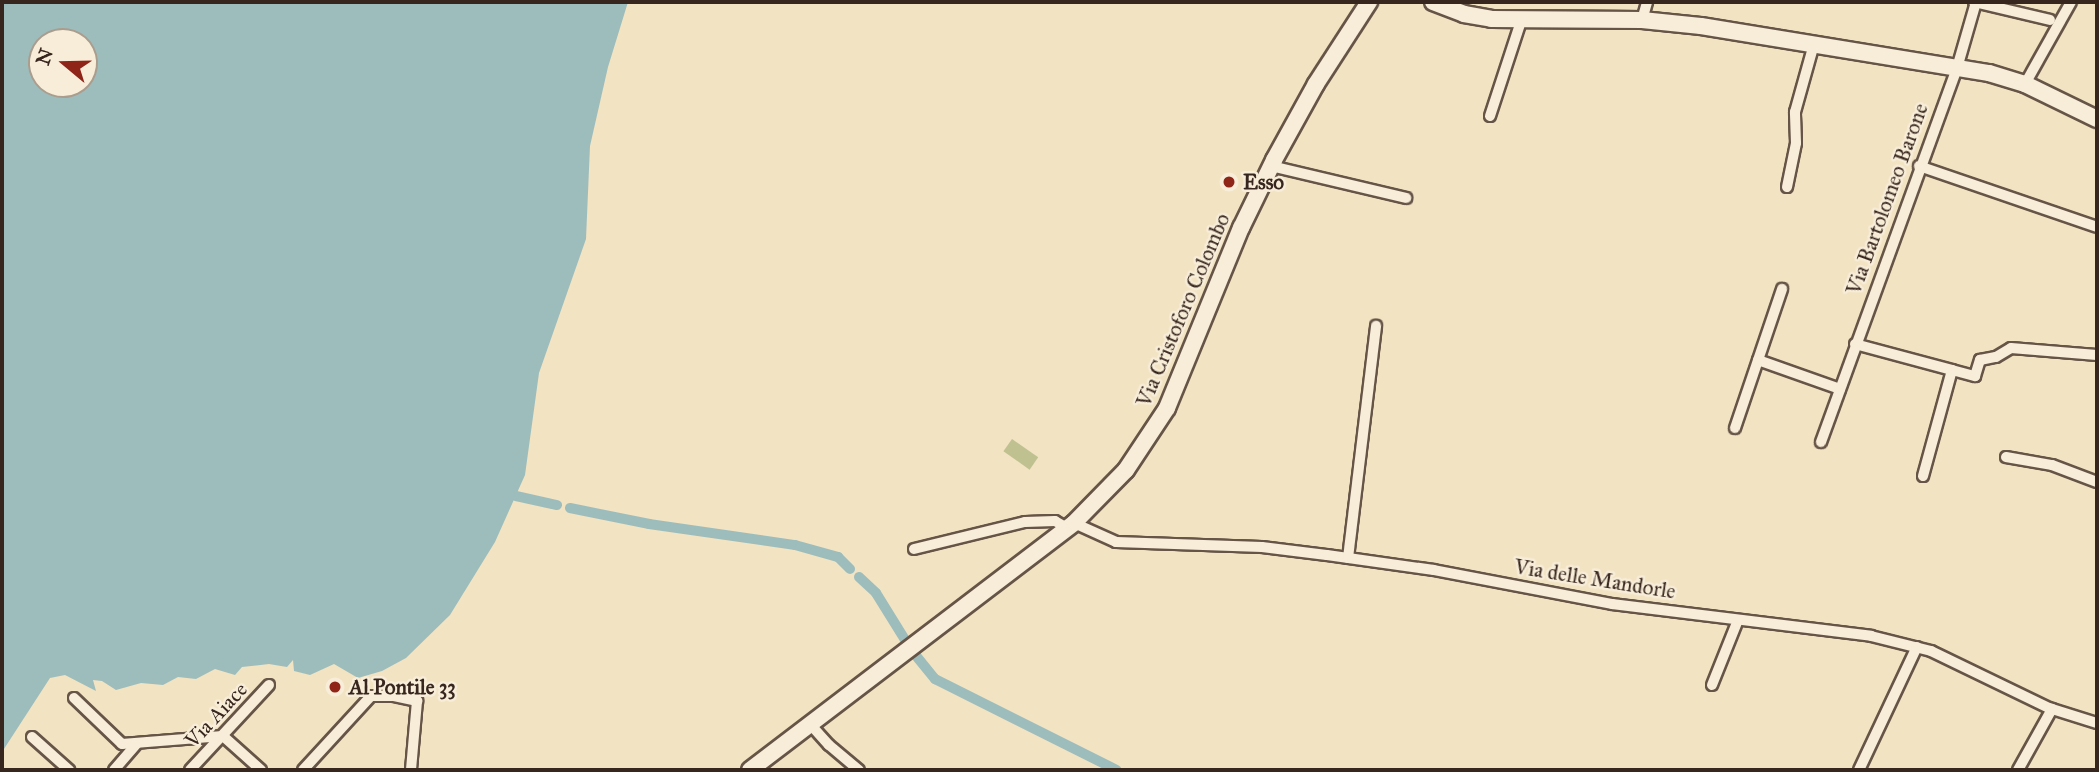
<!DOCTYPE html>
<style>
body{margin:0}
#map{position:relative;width:2099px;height:772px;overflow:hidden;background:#f2e3c3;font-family:"IM FELL Great Primer",serif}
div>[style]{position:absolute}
.green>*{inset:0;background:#bfc290;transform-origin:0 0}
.water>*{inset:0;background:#9dbdbc}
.canal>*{height:10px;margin:-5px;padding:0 5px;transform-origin:5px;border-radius:5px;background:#9dbdbc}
.roads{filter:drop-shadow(2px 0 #665547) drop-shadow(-2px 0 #665547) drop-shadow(0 2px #665547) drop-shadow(0 -2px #665547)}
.street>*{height:10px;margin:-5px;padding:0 5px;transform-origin:5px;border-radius:5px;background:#f7edd8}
.secondary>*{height:16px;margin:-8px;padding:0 8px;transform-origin:8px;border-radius:8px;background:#f7edd8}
.dots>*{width:19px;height:19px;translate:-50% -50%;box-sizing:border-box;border:4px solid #f7edd8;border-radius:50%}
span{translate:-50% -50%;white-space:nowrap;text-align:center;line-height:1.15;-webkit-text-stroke:5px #f7edd8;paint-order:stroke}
.poi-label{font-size:21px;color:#37261e;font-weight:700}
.left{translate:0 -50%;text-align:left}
.street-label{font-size:21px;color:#37261e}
.frame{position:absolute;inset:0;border:4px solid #37261e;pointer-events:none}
.north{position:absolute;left:28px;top:28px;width:70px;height:70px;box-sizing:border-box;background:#f7edd8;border:2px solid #aa9d8e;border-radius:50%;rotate:289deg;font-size:19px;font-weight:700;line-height:28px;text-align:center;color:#37261e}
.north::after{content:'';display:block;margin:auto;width:24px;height:32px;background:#8f2418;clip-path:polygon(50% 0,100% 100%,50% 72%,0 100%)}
</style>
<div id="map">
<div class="green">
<div style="left:1012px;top:439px;width:32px;height:15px;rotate:35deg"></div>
</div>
<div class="water">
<div style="clip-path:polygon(evenodd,2px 2px,628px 2px,608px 67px,590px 146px,586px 239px,539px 373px,525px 475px,495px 542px,450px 615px,406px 658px,382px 671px,358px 678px,334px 664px,310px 675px,294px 671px,293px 660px,287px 667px,269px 664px,242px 667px,235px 675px,215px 669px,196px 679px,178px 677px,163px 685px,141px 683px,116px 690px,102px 681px,93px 680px,96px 691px,65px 675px,50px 678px,2px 752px,2px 2px,42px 42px,84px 42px,84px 84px,42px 84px,42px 42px)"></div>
</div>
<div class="canal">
<div style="left:516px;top:496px;width:42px;rotate:12.4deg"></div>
<div style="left:570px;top:508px;width:81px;rotate:11.4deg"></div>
<div style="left:649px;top:524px;width:148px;rotate:8.2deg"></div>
<div style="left:795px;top:545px;width:45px;rotate:15.6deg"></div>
<div style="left:838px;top:557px;width:17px;rotate:45deg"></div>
<div style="left:859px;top:577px;width:23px;rotate:43deg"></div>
<div style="left:876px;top:593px;width:59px;rotate:58.2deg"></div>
<div style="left:913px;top:652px;width:35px;rotate:51deg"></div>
<div style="left:935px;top:679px;width:203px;rotate:26.6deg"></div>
</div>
<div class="roads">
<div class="street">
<div style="left:1974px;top:2px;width:78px;rotate:13.3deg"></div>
<div style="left:1642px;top:20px;width:19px;rotate:-74deg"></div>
<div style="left:2025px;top:84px;width:94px;rotate:-60.7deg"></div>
<div style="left:1490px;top:116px;width:100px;rotate:-71.9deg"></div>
<div style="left:1271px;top:166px;width:139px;rotate:13.3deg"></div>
<div style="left:1919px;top:166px;width:188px;rotate:18.9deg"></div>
<div style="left:1787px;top:187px;width:45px;rotate:-78.4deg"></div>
<div style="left:1796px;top:143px;width:31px;rotate:-92deg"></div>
<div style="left:1795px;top:112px;width:71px;rotate:-74.4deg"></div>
<div style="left:1855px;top:344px;width:100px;rotate:15deg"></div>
<div style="left:1952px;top:370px;width:110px;rotate:105.3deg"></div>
<div style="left:1758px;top:360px;width:87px;rotate:19.5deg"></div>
<div style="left:1952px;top:370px;width:24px;rotate:15deg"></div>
<div style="left:1975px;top:376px;width:17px;rotate:-73deg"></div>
<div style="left:1980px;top:360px;width:16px;rotate:-11deg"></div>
<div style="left:1996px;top:357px;width:17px;rotate:-31deg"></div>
<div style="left:2011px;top:348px;width:86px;rotate:4.7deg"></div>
<div style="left:1735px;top:428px;width:147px;rotate:-71.3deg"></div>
<div style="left:1821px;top:442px;width:398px;rotate:-70deg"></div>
<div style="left:1957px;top:68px;width:69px;rotate:-73.9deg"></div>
<div style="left:2006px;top:457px;width:47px;rotate:9.9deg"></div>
<div style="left:2052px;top:465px;width:48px;rotate:20.7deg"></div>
<div style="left:1074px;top:523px;width:46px;rotate:24.3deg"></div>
<div style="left:1116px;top:542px;width:146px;rotate:2deg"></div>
<div style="left:1262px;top:547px;width:65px;rotate:7deg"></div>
<div style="left:1327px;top:555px;width:108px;rotate:8deg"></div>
<div style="left:1434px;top:570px;width:181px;rotate:10.8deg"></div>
<div style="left:1612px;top:604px;width:261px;rotate:7deg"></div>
<div style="left:1871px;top:636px;width:62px;rotate:14deg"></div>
<div style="left:1931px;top:651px;width:131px;rotate:25.8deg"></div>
<div style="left:2049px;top:708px;width:50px;rotate:17.4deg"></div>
<div style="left:914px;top:549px;width:114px;rotate:-13.7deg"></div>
<div style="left:1025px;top:522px;width:30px;rotate:-2deg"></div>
<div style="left:1055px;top:521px;width:14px;rotate:30deg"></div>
<div style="left:1348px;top:558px;width:234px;rotate:-83.1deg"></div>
<div style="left:1712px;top:685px;width:70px;rotate:-68.2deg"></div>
<div style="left:74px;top:698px;width:66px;rotate:43.8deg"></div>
<div style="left:122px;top:744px;width:101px;rotate:-4.5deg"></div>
<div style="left:223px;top:736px;width:51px;rotate:41.8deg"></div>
<div style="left:810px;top:724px;width:28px;rotate:48deg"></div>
<div style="left:829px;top:745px;width:39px;rotate:40deg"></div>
<div style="left:32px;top:737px;width:50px;rotate:41.7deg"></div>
<div style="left:114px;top:770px;width:35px;rotate:-49deg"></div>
<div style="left:190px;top:770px;width:116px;rotate:-47.1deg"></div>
<div style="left:303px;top:770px;width:100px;rotate:-47.4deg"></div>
<div style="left:371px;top:696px;width:23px"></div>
<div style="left:394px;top:696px;width:24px;rotate:12deg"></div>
<div style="left:417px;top:701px;width:69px;rotate:95deg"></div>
<div style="left:1859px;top:770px;width:136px;rotate:-64.8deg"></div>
<div style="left:2018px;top:770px;width:70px;rotate:-60.9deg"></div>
</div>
<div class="secondary">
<div style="left:1433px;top:2px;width:33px;rotate:21deg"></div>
<div style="left:1464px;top:14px;width:27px;rotate:10deg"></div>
<div style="left:1491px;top:19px;width:151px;rotate:0.4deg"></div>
<div style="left:1642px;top:20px;width:59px;rotate:5.8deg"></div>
<div style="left:1701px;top:26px;width:292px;rotate:9.3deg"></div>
<div style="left:1989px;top:73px;width:38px;rotate:17deg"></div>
<div style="left:2025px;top:84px;width:80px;rotate:25.9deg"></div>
<div style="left:750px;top:770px;width:407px;rotate:-37.3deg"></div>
<div style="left:1074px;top:523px;width:74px;rotate:-45.5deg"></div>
<div style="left:1126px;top:470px;width:74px;rotate:-56.5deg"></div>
<div style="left:1167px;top:408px;width:195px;rotate:-67.7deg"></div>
<div style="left:1241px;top:228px;width:76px;rotate:-64.1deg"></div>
<div style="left:1274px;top:160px;width:87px;rotate:-61.1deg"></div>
<div style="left:1316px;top:84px;width:98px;rotate:-57.1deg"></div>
</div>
</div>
<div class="dots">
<div style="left:1229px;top:182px;background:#8f2418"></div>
<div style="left:335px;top:687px;background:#8f2418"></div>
</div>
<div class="poi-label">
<span class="left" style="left:1243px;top:182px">Esso</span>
<span class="left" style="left:349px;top:687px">Al Pontile 33</span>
</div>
<div class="street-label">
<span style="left:1887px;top:199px;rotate:-70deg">Via Bartolomeo Barone</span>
<span style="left:1183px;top:310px;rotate:-67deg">Via Cristoforo Colombo</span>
<span style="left:1595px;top:579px;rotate:9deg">Via delle Mandorle</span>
<span style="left:216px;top:715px;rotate:-47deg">Via Aiace</span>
</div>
<div class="frame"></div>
<div class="north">N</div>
</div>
